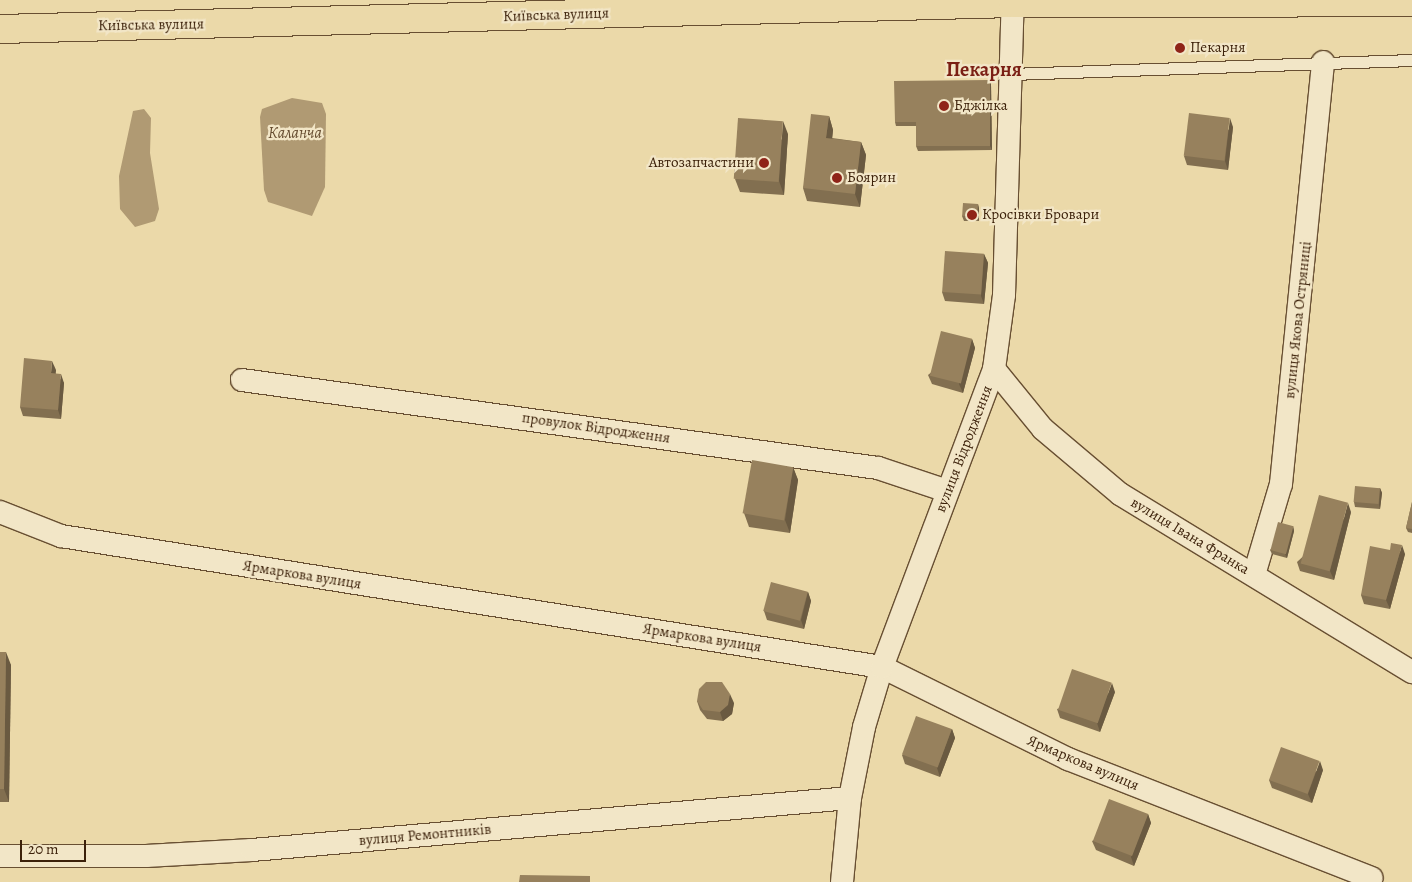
<!DOCTYPE html>
<meta charset="utf-8">
<style>
body{margin:0}
#map{position:relative;width:1412px;height:882px;overflow:hidden;background:#ebd9a9;font-family:Alegreya,serif}
div>[style]{position:absolute}
.water>*{inset:0;background:#b09a73}
.roads{filter:drop-shadow(1px 0 #684f32) drop-shadow(-1px 0 #684f32) drop-shadow(0 1px #684f32) drop-shadow(0 -1px #684f32)}
.service>*{height:11px;margin:-5.5px;padding:0 5.5px;transform-origin:5.5px;border-radius:5.5px;background:#f2e6c7}
.minor>*{height:22px;margin:-11px;padding:0 11px;transform-origin:11px;border-radius:11px;background:#f2e6c7}
.primary>*{height:28px;margin:-14px;padding:0 14px;transform-origin:14px;border-radius:14px;background:#ebd9a9}
.wall>*{inset:0;background:#826f50}
.shaded-wall>*{inset:0;background:#6a5a41}
.building>*{inset:0;background:#97815d;transform-origin:0 0}
.dots>*{width:14px;height:14px;translate:-50% -50%;box-sizing:border-box;border:2px solid #f2e6c7;border-radius:50%}
span{translate:-50% -50%;white-space:nowrap;text-align:center;line-height:1.15;-webkit-text-stroke:4.5px #f2e6c7;paint-order:stroke}
.street-label{font-size:15px;color:#3c210a}
.poi-label{font-size:15px;color:#3c210a}
.left{translate:0 -50%;text-align:left}
.right{translate:-100% -50%;text-align:right}
.water-label{font-size:16px;color:#654b2f;font-style:italic}
.district-label{font-size:20px;color:#7a1f14;font-weight:700}
.scale{position:absolute;left:20px;top:840px;width:66px;height:22px;box-sizing:border-box;border:2px solid #3c210a;border-top:0;padding-left:6px;font-size:15px;line-height:18px;white-space:nowrap;color:#3c210a;-webkit-text-stroke:4px #f2e6c7;paint-order:stroke}
</style>
<div id="map">
<div class="water">
<div style="clip-path:polygon(292px 98px,322px 103px,326px 114px,325px 187px,312px 216px,268px 202px,264px 190px,260px 117px,262px 109px)"></div>
<div style="clip-path:polygon(144px 109px,151px 118px,150px 153px,159px 209px,155px 221px,135px 227px,120px 209px,119px 176px,133px 111px)"></div>
</div>
<div class="roads">
<div class="service">
<div style="left:1011px;top:74px;width:401px;rotate:-2deg"></div>
</div>
<div class="minor">
<div style="left:994px;top:369px;width:77px;rotate:50.8deg"></div>
<div style="left:1043px;top:429px;width:101px;rotate:40.2deg"></div>
<div style="left:1120px;top:494px;width:342px;rotate:31.4deg"></div>
<div style="left:242px;top:380px;width:642px;rotate:7.88deg"></div>
<div style="left:878px;top:468px;width:73px;rotate:18.4deg"></div>
<div style="left:0;top:512px;width:66px;rotate:21.5deg"></div>
<div style="left:61px;top:536px;width:831px;rotate:9.07deg"></div>
<div style="left:882px;top:667px;width:208px;rotate:26.3deg"></div>
<div style="left:1068px;top:759px;width:326px;rotate:21.4deg"></div>
<div style="left:1254px;top:575px;width:95px;rotate:-73.5deg"></div>
<div style="left:1281px;top:484px;width:424px;rotate:-84.3deg"></div>
<div style="left:0;top:856px;width:146px"></div>
<div style="left:146px;top:856px;width:106px;rotate:-3.2deg"></div>
<div style="left:252px;top:850px;width:600px;rotate:-4.97deg"></div>
<div style="left:842px;top:882px;width:84px;rotate:-84.6deg"></div>
<div style="left:850px;top:798px;width:72px;rotate:-78.8deg"></div>
<div style="left:864px;top:727px;width:63px;rotate:-73.3deg"></div>
<div style="left:882px;top:667px;width:318px;rotate:-69.4deg"></div>
<div style="left:994px;top:369px;width:75px;rotate:-82.3deg"></div>
<div style="left:1004px;top:295px;width:295px;rotate:-88.3deg"></div>
</div>
<div class="primary">
<div style="left:0;top:29px;width:1013px;rotate:-1.47deg"></div>
<div style="left:1013px;top:3px;width:399px;rotate:-0.1deg"></div>
</div>
</div>
<div class="wall">
<div style="clip-path:polygon(991px 84px,992px 150px,918px 151px,916px 146px,916px 126px,896px 126px,895px 122px)"></div>
<div style="clip-path:polygon(829px 116px,833px 130px,832px 138px,861px 142px,866px 155px,860px 207px,807px 201px,803px 188px)"></div>
<div style="clip-path:polygon(1233px 127px,1228px 170px,1187px 165px,1184px 156px)"></div>
<div style="clip-path:polygon(788px 134px,784px 195px,740px 192px,735px 179px)"></div>
<div style="clip-path:polygon(978px 204px,979px 209px,979px 221px,964px 221px,962px 216px)"></div>
<div style="clip-path:polygon(984px 254px,988px 263px,984px 304px,945px 301px,942px 292px)"></div>
<div style="clip-path:polygon(972px 339px,975px 348px,963px 393px,932px 384px,928px 375px)"></div>
<div style="clip-path:polygon(56px 370px,55px 373px,64px 383px,61px 419px,23px 416px,20px 407px)"></div>
<div style="clip-path:polygon(793px 467px,798px 480px,790px 533px,749px 527px,744px 513px)"></div>
<div style="clip-path:polygon(1380px 488px,1382px 493px,1380px 509px,1355px 507px,1354px 502px)"></div>
<div style="clip-path:polygon(1412px 502px,1412px 533px,1408px 532px,1406px 528px)"></div>
<div style="clip-path:polygon(1351px 512px,1334px 580px,1300px 571px,1297px 562px)"></div>
<div style="clip-path:polygon(1293px 526px,1294px 531px,1287px 558px,1272px 554px,1270px 550px)"></div>
<div style="clip-path:polygon(1390px 550px,1405px 554px,1390px 609px,1364px 604px,1361px 595px)"></div>
<div style="clip-path:polygon(808px 592px,811px 601px,804px 629px,767px 620px,764px 611px)"></div>
<div style="clip-path:polygon(0 652px,11px 665px,9px 802px,0 802px)"></div>
<div style="clip-path:polygon(1115px 692px,1100px 732px,1060px 718px,1057px 709px)"></div>
<div style="clip-path:polygon(697px 701px,734px 703px,732px 714px,723px 721px,707px 719px,700px 710px)"></div>
<div style="clip-path:polygon(952px 729px,955px 738px,940px 777px,905px 764px,902px 755px)"></div>
<div style="clip-path:polygon(1323px 770px,1312px 803px,1272px 788px,1269px 780px)"></div>
<div style="clip-path:polygon(1148px 814px,1151px 823px,1134px 866px,1096px 850px,1092px 841px)"></div>
</div>
<div class="shaded-wall">
<div style="clip-path:polygon(990px 80px,991px 84px,992px 150px,990px 146px)"></div>
<div style="clip-path:polygon(829px 116px,833px 130px,831px 151px,826px 138px)"></div>
<div style="clip-path:polygon(1230px 118px,1233px 127px,1228px 170px,1225px 161px)"></div>
<div style="clip-path:polygon(783px 121px,788px 134px,784px 195px,779px 181px)"></div>
<div style="clip-path:polygon(861px 142px,866px 155px,860px 207px,855px 194px)"></div>
<div style="clip-path:polygon(978px 204px,979px 209px,979px 221px,977px 217px)"></div>
<div style="clip-path:polygon(984px 254px,988px 263px,984px 304px,981px 296px)"></div>
<div style="clip-path:polygon(972px 339px,975px 348px,963px 393px,959px 384px)"></div>
<div style="clip-path:polygon(52px 361px,56px 370px,55px 382px,51px 373px)"></div>
<div style="clip-path:polygon(61px 374px,64px 383px,61px 419px,58px 410px)"></div>
<div style="clip-path:polygon(793px 467px,798px 480px,790px 533px,785px 520px)"></div>
<div style="clip-path:polygon(1380px 488px,1382px 493px,1380px 509px,1379px 505px)"></div>
<div style="clip-path:polygon(1348px 503px,1351px 512px,1334px 580px,1330px 571px)"></div>
<div style="clip-path:polygon(1293px 526px,1294px 531px,1287px 558px,1285px 554px)"></div>
<div style="clip-path:polygon(1402px 545px,1405px 554px,1390px 609px,1386px 600px)"></div>
<div style="clip-path:polygon(808px 592px,811px 601px,804px 629px,801px 620px)"></div>
<div style="clip-path:polygon(6px 652px,11px 665px,9px 802px,4px 789px)"></div>
<div style="clip-path:polygon(1112px 683px,1115px 692px,1100px 732px,1097px 723px)"></div>
<div style="clip-path:polygon(730px 694px,734px 703px,732px 714px,723px 721px,720px 712px)"></div>
<div style="clip-path:polygon(952px 729px,955px 738px,940px 777px,937px 768px)"></div>
<div style="clip-path:polygon(1320px 761px,1323px 770px,1312px 803px,1308px 794px)"></div>
<div style="clip-path:polygon(1148px 814px,1151px 823px,1134px 866px,1131px 857px)"></div>
</div>
<div class="building">
<div style="clip-path:polygon(990px 80px,990px 146px,916px 146px,916px 122px,895px 122px,894px 81px)"></div>
<div style="left:1189px;top:113px;width:41px;height:43px;rotate:7deg"></div>
<div style="clip-path:polygon(811px 114px,829px 116px,826px 138px,861px 142px,855px 194px,803px 188px)"></div>
<div style="left:738px;top:118px;width:45px;height:61px;rotate:4deg"></div>
<div style="left:963px;top:203px;width:15px;height:13px;rotate:4deg"></div>
<div style="left:945px;top:251px;width:39px;height:41px;rotate:4deg"></div>
<div style="left:941px;top:331px;width:32px;height:46px;rotate:14deg"></div>
<div style="clip-path:polygon(24px 358px,52px 361px,51px 373px,61px 374px,58px 410px,20px 407px)"></div>
<div style="left:752px;top:460px;width:42px;height:54px;rotate:10deg"></div>
<div style="left:1355px;top:486px;width:25px;height:16px;rotate:5deg"></div>
<div style="left:1319px;top:495px;width:30px;height:71px;rotate:15deg"></div>
<div style="clip-path:polygon(1412px 502px,1412px 529px,1406px 528px)"></div>
<div style="left:1278px;top:522px;width:16px;height:29px;rotate:15deg"></div>
<div style="clip-path:polygon(1391px 543px,1402px 545px,1386px 600px,1361px 595px,1370px 546px,1390px 550px)"></div>
<div style="left:771px;top:582px;width:38px;height:30px;rotate:15deg"></div>
<div style="clip-path:polygon(0 652px,6px 652px,4px 789px,0 789px)"></div>
<div style="left:1072px;top:669px;width:42px;height:43px;rotate:19deg"></div>
<div style="clip-path:polygon(706px 682px,722px 682px,730px 694px,728px 705px,720px 712px,703px 710px,697px 701px,699px 689px)"></div>
<div style="left:916px;top:716px;width:38px;height:41px;rotate:20deg"></div>
<div style="left:1281px;top:747px;width:41px;height:35px;rotate:20deg"></div>
<div style="left:1109px;top:799px;width:42px;height:45px;rotate:21deg"></div>
<div style="clip-path:polygon(520px 875px,590px 876px,590px 882px,519px 882px)"></div>
</div>
<div class="dots">
<div style="left:1180px;top:48px;background:#8f2418"></div>
<div style="left:944px;top:106px;background:#8f2418"></div>
<div style="left:764px;top:163px;background:#8f2418"></div>
<div style="left:837px;top:178px;background:#8f2418"></div>
<div style="left:972px;top:215px;background:#8f2418"></div>
</div>
<div class="street-label">
<span style="left:556px;top:15px;rotate:-2deg">Київська вулиця</span>
<span style="left:151px;top:25px;rotate:-1deg">Київська вулиця</span>
<span style="left:1298px;top:320px;rotate:-84deg">вулиця Якова Остряниці</span>
<span style="left:596px;top:428px;rotate:8deg">провулок Відродження</span>
<span style="left:964px;top:449px;rotate:-69deg">вулиця Відродження</span>
<span style="left:1190px;top:536px;rotate:31deg">вулиця Івана Франка</span>
<span style="left:302px;top:575px;rotate:9deg">Ярмаркова вулиця</span>
<span style="left:702px;top:638px;rotate:9deg">Ярмаркова вулиця</span>
<span style="left:1083px;top:763px;rotate:23deg">Ярмаркова вулиця</span>
<span style="left:425px;top:835px;rotate:-5deg">вулиця Ремонтників</span>
</div>
<div class="poi-label">
<span class="left" style="left:1190px;top:48px">Пекарня</span>
<span class="left" style="left:954px;top:106px">Бджілка</span>
<span class="right" style="left:754px;top:163px">Автозапчастини</span>
<span class="left" style="left:847px;top:178px">Боярин</span>
<span class="left" style="left:982px;top:215px">Кросівки Бровари</span>
</div>
<div class="water-label">
<span style="left:295px;top:133px">Каланча</span>
</div>
<div class="district-label">
<span style="left:984px;top:69px">Пекарня</span>
</div>
<div class="scale">20 m</div>
</div>
